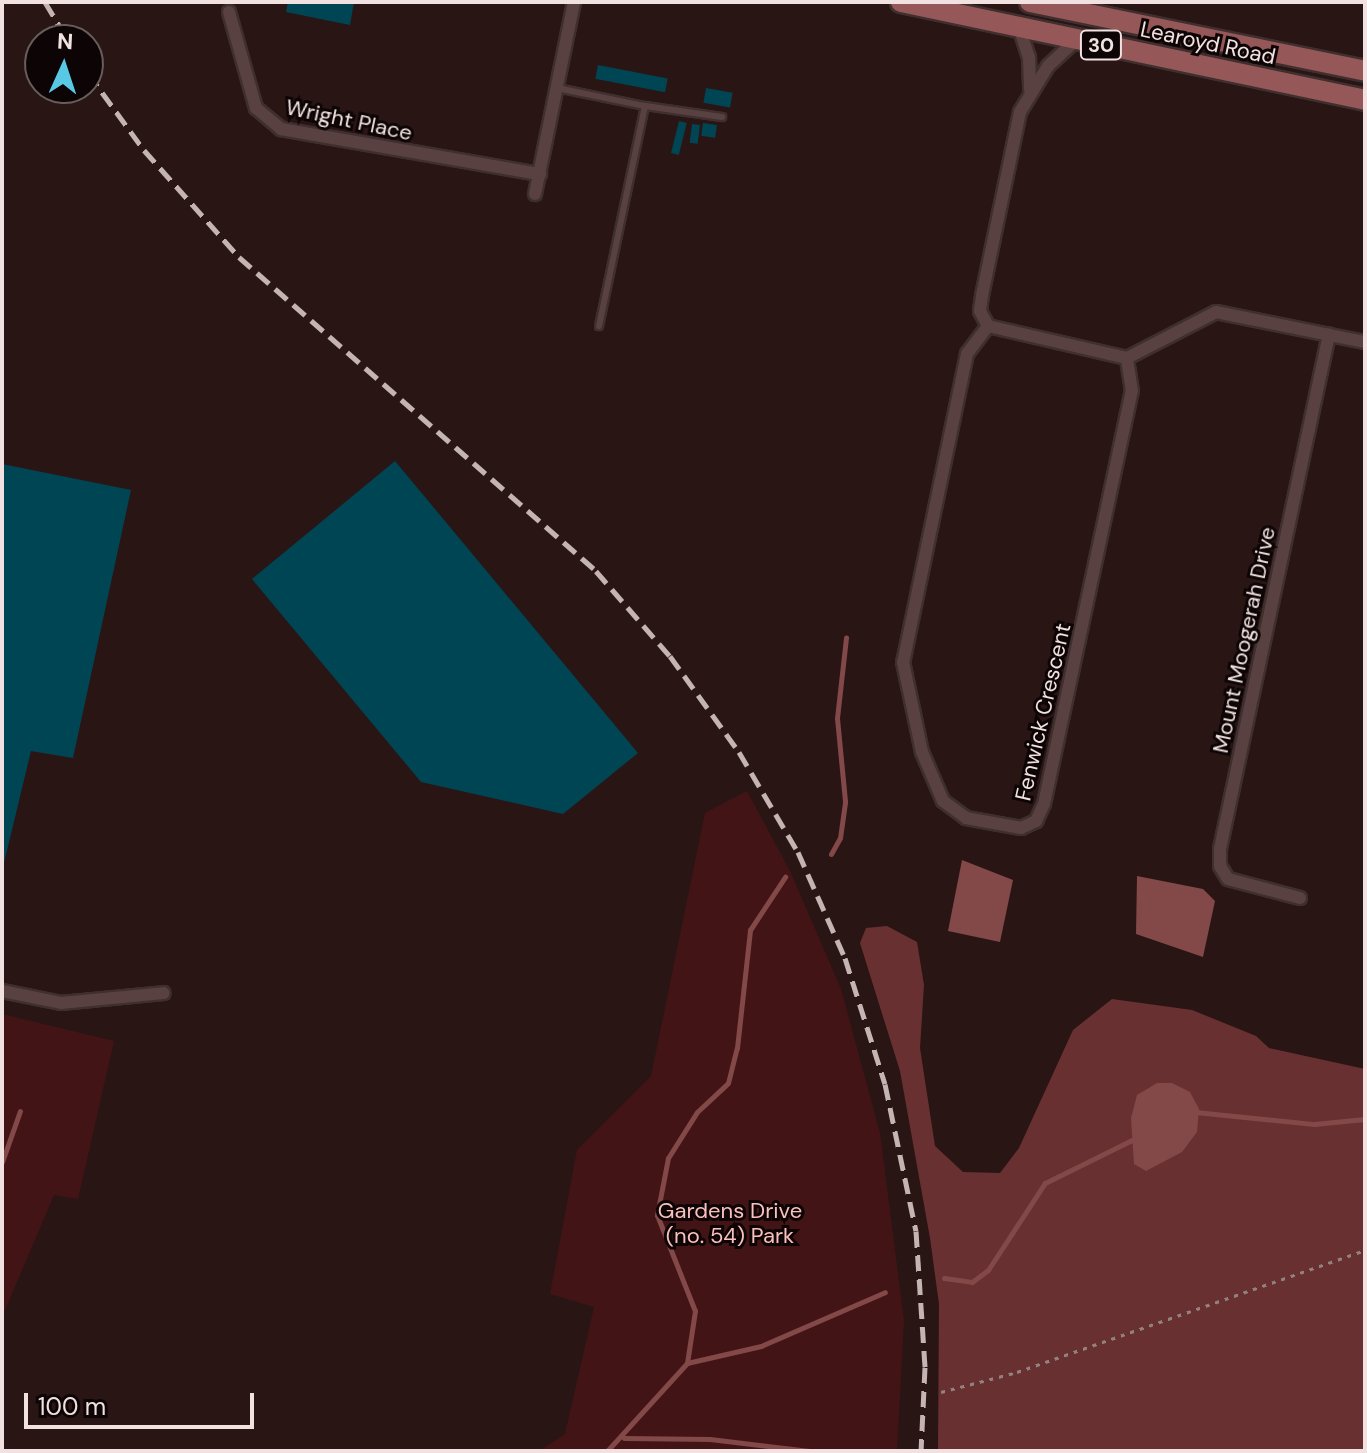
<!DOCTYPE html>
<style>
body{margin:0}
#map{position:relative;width:1367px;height:1453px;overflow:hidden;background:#2a1515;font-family:"DM Sans",sans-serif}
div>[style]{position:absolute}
.green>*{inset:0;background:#431416}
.forest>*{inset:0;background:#693031}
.water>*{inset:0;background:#834848}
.stream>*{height:5px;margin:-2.5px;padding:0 2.5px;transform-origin:2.5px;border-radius:2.5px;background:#834848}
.building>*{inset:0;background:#004553;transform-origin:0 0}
.path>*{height:3px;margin-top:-1.5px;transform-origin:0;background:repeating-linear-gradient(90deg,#938180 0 4px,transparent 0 10px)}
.roads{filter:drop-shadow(2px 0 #3f2f2f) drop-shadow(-2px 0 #3f2f2f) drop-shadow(0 2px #3f2f2f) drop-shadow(0 -2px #3f2f2f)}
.lane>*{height:6px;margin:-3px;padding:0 3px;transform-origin:3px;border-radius:3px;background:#5a4141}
.street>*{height:12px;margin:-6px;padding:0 6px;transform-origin:6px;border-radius:6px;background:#5a4141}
.primary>*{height:20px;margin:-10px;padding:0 10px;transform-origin:10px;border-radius:10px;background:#955757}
.rail>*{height:5px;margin-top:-2.5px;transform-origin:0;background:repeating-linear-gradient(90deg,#c4b4b3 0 16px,transparent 0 24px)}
span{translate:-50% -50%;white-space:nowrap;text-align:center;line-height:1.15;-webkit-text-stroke:6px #0d0505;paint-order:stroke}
.shield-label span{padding:2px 6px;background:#0d0505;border:2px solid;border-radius:6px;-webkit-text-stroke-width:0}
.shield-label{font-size:20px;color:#f1e2e1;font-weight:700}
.street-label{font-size:22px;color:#f1e2e1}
.park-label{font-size:22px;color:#fac0be}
.frame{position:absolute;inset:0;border:4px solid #f1e2e1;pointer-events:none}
.north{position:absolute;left:24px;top:24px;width:80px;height:80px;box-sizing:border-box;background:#0d0505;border:2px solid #685d5d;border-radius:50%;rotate:3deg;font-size:22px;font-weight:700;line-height:32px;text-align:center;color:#f1e2e1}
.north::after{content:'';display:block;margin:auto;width:28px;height:36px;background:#59c8e5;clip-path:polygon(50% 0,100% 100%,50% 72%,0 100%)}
.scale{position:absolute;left:24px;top:1393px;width:230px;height:36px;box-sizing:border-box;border:4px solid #f1e2e1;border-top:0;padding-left:10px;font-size:24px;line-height:28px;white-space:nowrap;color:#f1e2e1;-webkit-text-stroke:6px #0d0505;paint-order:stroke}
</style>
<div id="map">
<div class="green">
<div style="clip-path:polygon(747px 791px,790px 871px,841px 989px,880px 1133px,904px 1320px,897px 1451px,539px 1451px,565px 1434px,594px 1307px,550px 1294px,577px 1150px,651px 1076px,705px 813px)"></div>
<div style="clip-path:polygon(2px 1014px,114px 1041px,78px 1199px,54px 1195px,2px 1317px)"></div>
</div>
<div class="forest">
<div style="clip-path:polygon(887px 926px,917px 942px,924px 985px,920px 1048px,935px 1146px,963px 1172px,1000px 1173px,1019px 1148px,1073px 1030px,1112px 999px,1192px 1010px,1256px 1036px,1269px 1048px,1365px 1069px,1365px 1451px,938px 1451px,939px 1304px,930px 1238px,900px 1071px,860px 943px,866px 928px)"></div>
</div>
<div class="water">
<div style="clip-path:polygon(962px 860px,1013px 880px,1000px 942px,948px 931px)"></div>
<div style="clip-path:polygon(1137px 876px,1203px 889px,1215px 901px,1203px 957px,1136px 934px)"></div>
<div style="clip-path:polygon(1157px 1083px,1172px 1083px,1190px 1092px,1199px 1109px,1197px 1132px,1182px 1152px,1146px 1171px,1134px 1164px,1131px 1118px,1137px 1095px)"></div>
</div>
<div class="stream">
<div style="left:831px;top:854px;width:18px;rotate:-61deg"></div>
<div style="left:840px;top:838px;width:37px;rotate:-82deg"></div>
<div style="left:845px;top:801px;width:83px;rotate:-95.5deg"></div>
<div style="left:837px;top:718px;width:81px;rotate:-83.6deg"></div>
<div style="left:1195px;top:1112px;width:120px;rotate:5.8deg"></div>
<div style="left:1314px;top:1124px;width:51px;rotate:-5.6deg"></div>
<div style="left:2px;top:1162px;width:54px;rotate:-70.6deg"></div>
<div style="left:944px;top:1278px;width:28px;rotate:8deg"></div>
<div style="left:972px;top:1282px;width:20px;rotate:-37deg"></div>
<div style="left:988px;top:1270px;width:104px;rotate:-56.8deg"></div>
<div style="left:1045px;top:1183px;width:102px;rotate:-26.3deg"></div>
<div style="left:687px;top:1363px;width:53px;rotate:-81.3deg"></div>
<div style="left:695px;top:1311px;width:103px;rotate:-111.6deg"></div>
<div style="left:657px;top:1215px;width:58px;rotate:-79.1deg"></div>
<div style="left:668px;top:1158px;width:54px;rotate:-57.8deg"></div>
<div style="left:697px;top:1112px;width:42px;rotate:-43.1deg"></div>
<div style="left:728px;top:1083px;width:36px;rotate:-76deg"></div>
<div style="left:737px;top:1048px;width:119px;rotate:-83.7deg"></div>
<div style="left:750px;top:930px;width:64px;rotate:-56.6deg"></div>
<div style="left:624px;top:1438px;width:86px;rotate:0.7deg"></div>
<div style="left:710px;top:1439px;width:100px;rotate:6.9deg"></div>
<div style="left:607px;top:1451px;width:119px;rotate:-47.7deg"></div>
<div style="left:687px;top:1363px;width:76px;rotate:-12.9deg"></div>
<div style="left:761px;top:1346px;width:135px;rotate:-23.5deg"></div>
</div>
<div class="building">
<div style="clip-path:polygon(288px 2px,354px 2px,350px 25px,286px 12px)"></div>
<div style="left:598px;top:65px;width:71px;height:14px;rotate:11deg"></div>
<div style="left:706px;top:88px;width:27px;height:15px;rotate:10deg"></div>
<div style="left:679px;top:121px;width:8px;height:33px;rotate:14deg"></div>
<div style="left:703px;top:123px;width:14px;height:13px;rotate:8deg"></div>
<div style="left:692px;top:124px;width:8px;height:19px;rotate:7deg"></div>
<div style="clip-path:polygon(395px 461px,638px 753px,563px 814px,421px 782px,252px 579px)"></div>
<div style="clip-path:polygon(2px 464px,131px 490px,73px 758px,31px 751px,3px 867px)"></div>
</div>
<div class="path">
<div style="left:941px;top:1392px;width:79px;rotate:-14.7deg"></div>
<div style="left:1017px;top:1372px;width:369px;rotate:-19.3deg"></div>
</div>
<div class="roads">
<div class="lane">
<div style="left:557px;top:88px;width:90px;rotate:11.6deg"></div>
<div style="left:645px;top:106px;width:225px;rotate:101.8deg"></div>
<div style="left:645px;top:106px;width:78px;rotate:8.1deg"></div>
</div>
<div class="street">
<div style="left:229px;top:12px;width:100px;rotate:74.3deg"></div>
<div style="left:256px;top:108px;width:33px;rotate:40deg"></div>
<div style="left:281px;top:129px;width:263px;rotate:9.9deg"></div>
<div style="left:1019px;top:27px;width:32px;rotate:72deg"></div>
<div style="left:1029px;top:57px;width:33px;rotate:88deg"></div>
<div style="left:1076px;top:40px;width:38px;rotate:137deg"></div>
<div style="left:1048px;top:66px;width:54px;rotate:121.3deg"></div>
<div style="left:1020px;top:112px;width:188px;rotate:101.7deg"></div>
<div style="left:982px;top:296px;width:15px;rotate:98deg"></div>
<div style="left:980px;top:311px;width:17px;rotate:62deg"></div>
<div style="left:988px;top:326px;width:143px;rotate:13deg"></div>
<div style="left:1127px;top:358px;width:100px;rotate:-27.3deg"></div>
<div style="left:1216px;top:312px;width:152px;rotate:11.4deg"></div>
<div style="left:535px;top:194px;width:196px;rotate:-78.5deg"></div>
<div style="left:988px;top:326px;width:35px;rotate:127deg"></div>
<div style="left:967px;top:354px;width:315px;rotate:101.7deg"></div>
<div style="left:903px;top:662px;width:92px;rotate:78.1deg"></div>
<div style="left:922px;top:752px;width:53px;rotate:66.8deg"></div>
<div style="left:943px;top:801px;width:29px;rotate:36deg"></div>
<div style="left:966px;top:818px;width:56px;rotate:10.3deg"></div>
<div style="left:1021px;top:828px;width:17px;rotate:-25deg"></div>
<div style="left:1036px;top:821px;width:19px;rotate:-65deg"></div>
<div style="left:1044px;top:804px;width:422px;rotate:-78deg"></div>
<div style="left:1132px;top:391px;width:33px;rotate:-99deg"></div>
<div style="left:1300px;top:898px;width:74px;rotate:-165.2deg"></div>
<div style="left:1228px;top:879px;width:15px;rotate:-122deg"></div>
<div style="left:1220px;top:866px;width:17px;rotate:-90deg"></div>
<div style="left:1220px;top:849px;width:526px;rotate:-78.05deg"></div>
<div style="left:2px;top:991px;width:60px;rotate:11.5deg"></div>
<div style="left:61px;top:1003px;width:103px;rotate:-5.5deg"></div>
</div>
<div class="primary">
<div style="left:901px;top:2px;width:474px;rotate:11.9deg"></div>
<div style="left:1030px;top:2px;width:342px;rotate:11.6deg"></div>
</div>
</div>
<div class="rail">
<div style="left:45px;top:2px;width:44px;rotate:58.8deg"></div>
<div style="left:88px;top:73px;width:95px;rotate:54deg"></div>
<div style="left:144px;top:150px;width:143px;rotate:48.4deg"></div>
<div style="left:239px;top:257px;width:475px;rotate:41.3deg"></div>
<div style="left:596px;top:571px;width:113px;rotate:49deg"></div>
<div style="left:670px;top:656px;width:118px;rotate:54.3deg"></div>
<div style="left:739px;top:752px;width:116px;rotate:59.5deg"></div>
<div style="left:798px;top:852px;width:116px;rotate:66.1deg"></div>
<div style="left:845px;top:958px;width:132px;rotate:72.4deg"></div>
<div style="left:885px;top:1084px;width:150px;rotate:78.1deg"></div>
<div style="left:916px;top:1231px;width:136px;rotate:86.2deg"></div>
<div style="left:925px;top:1367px;width:84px;rotate:92.7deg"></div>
</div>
<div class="shield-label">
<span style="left:1101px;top:45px">30</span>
</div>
<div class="street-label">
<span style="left:1208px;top:43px;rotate:12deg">Learoyd Road</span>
<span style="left:349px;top:120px;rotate:12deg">Wright Place</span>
<span style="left:1244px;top:640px;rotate:-78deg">Mount Moogerah Drive</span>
<span style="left:1043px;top:712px;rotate:-77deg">Fenwick Crescent</span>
</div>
<div class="park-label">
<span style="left:730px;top:1223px">Gardens Drive<br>(no. 54) Park</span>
</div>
<div class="frame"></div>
<div class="north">N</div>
<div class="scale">100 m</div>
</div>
